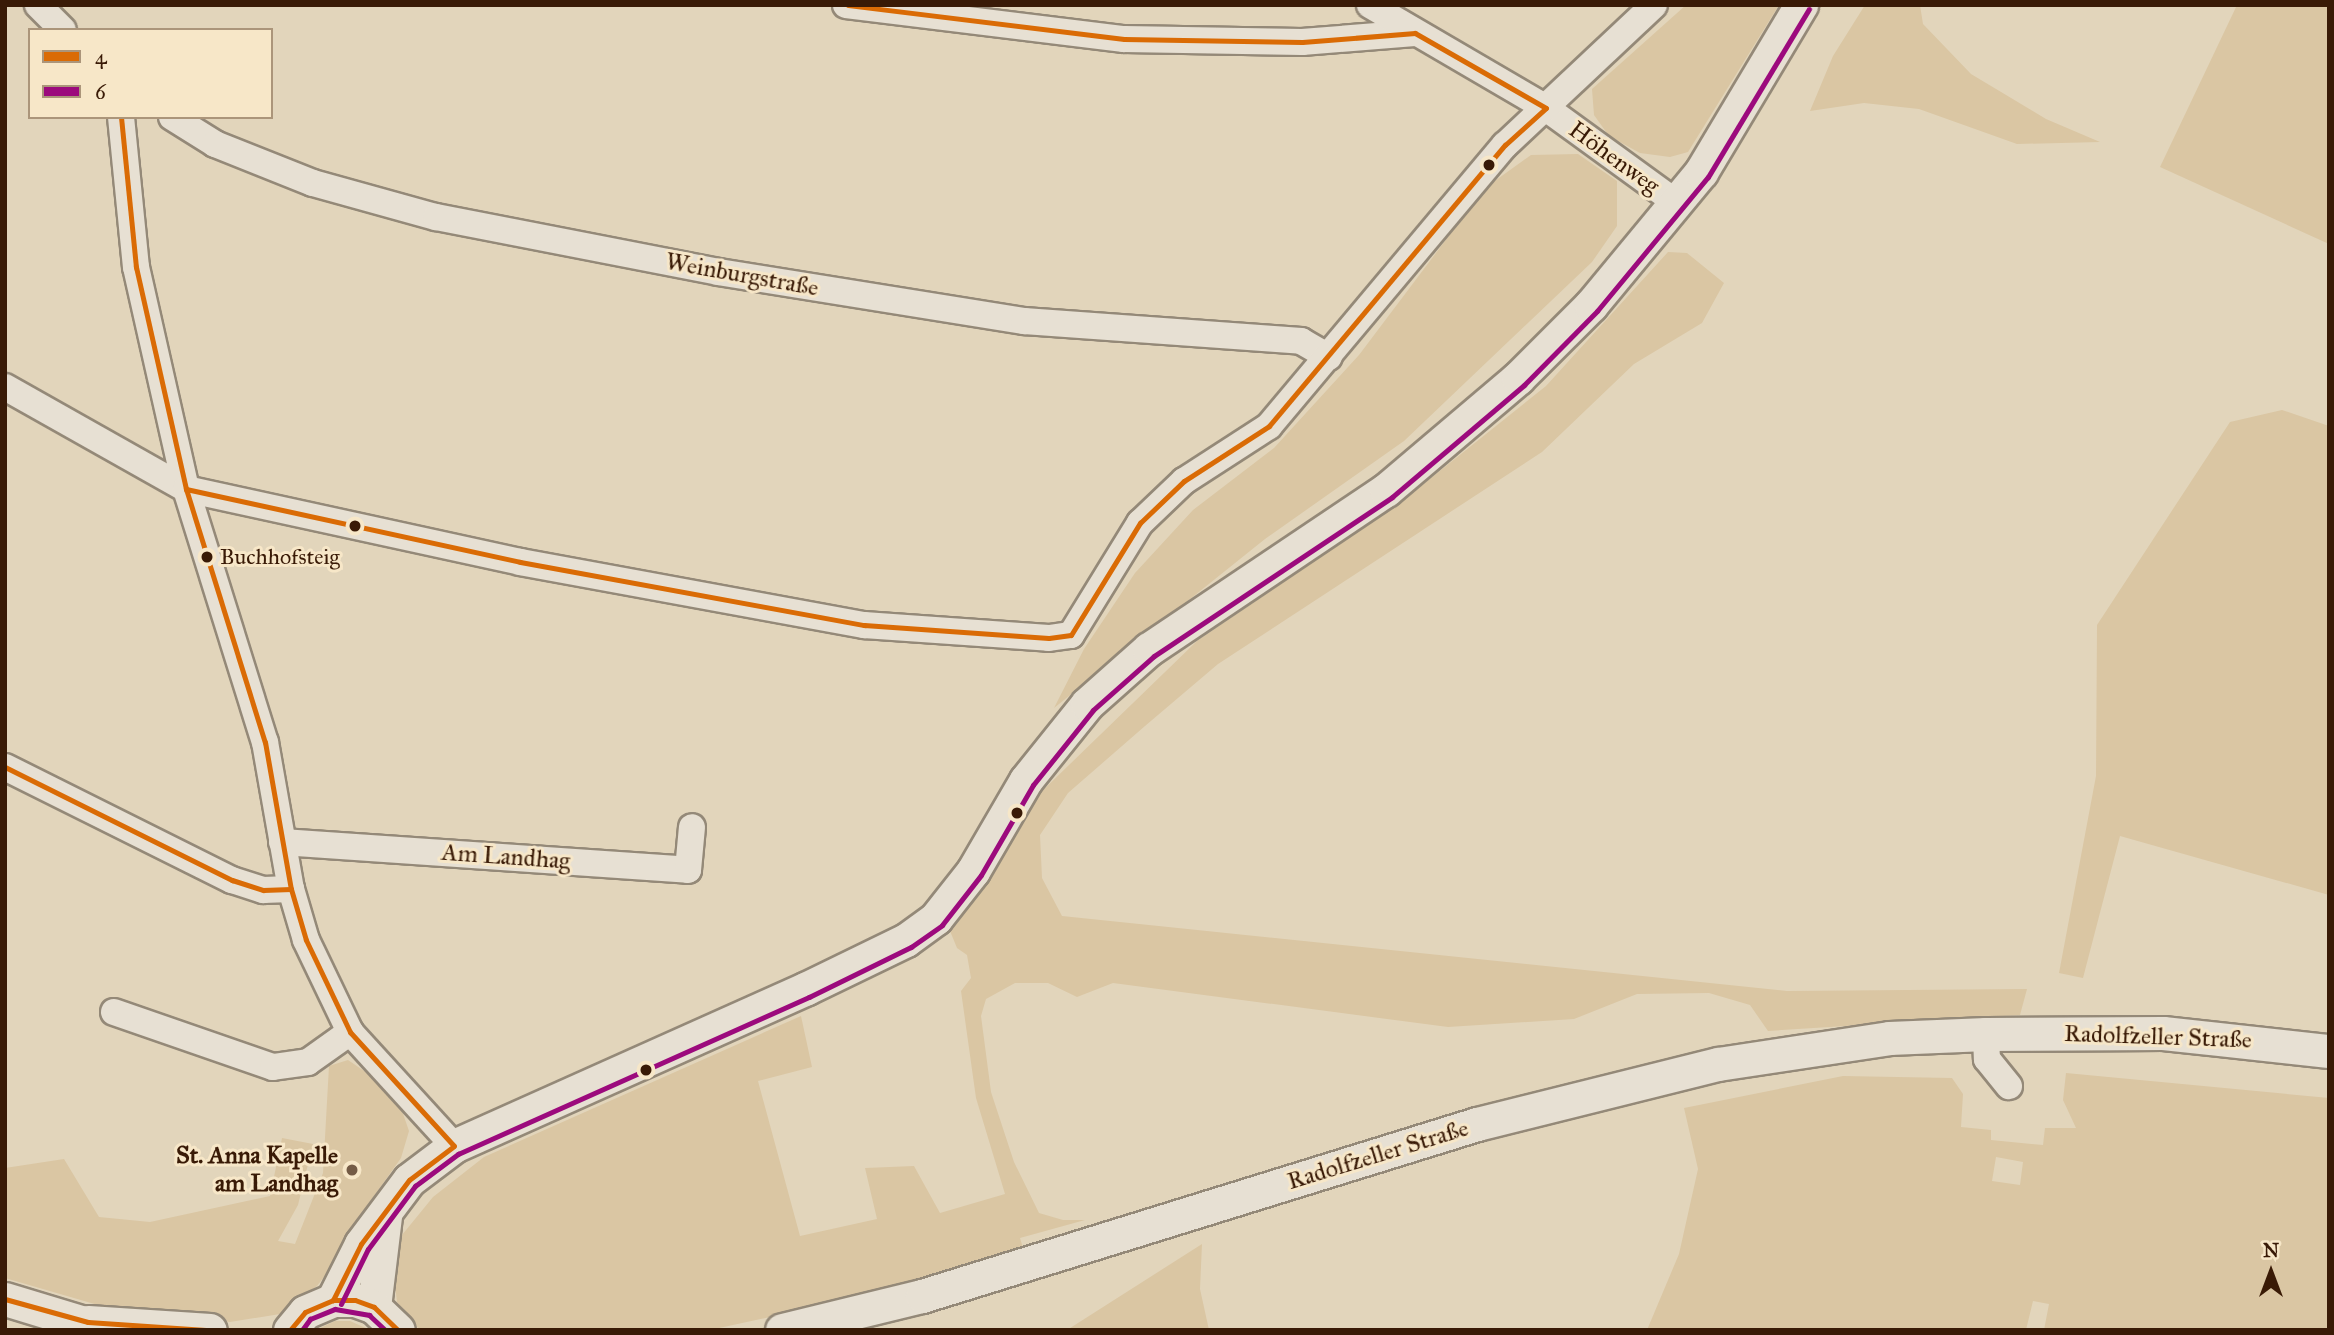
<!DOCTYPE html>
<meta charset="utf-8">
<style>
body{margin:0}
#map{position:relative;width:2334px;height:1335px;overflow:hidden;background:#e2d5bb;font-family:"IM FELL Great Primer",serif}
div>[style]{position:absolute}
.green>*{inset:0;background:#dac6a3}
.roads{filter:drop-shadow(2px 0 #948978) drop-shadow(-2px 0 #948978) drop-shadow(0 2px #948978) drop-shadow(0 -2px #948978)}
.minor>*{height:26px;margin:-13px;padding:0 13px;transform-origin:13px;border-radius:13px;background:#e7e0d3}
.tertiary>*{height:33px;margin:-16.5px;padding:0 16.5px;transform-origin:16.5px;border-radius:16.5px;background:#e7e0d3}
.bus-1>*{height:5px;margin:-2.5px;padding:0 2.5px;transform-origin:2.5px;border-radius:2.5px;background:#da6b05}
.bus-2>*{height:5px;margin:-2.5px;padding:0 2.5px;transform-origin:2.5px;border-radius:2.5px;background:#9c0a7d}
.dots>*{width:19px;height:19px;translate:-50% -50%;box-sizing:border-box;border:4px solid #f7e7c8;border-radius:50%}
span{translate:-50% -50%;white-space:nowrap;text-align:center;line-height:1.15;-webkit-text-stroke:6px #f7e7c8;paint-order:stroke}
.bus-label{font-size:22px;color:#391a06}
.left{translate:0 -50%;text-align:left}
.street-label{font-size:24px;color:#391a06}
.poi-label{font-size:24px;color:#391a06;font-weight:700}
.right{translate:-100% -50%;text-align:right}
.frame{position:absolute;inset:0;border:7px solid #391a06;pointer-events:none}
.legend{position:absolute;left:28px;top:28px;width:245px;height:91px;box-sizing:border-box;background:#f7e7c8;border:2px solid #ab957a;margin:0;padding:9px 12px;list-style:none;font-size:21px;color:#391a06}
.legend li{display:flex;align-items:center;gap:14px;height:35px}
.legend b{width:35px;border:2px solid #ab957a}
.north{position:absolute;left:2236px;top:1237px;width:70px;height:70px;-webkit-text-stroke:5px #f7e7c8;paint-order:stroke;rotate:0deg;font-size:19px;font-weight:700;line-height:28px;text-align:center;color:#391a06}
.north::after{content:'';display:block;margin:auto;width:24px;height:32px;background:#391a06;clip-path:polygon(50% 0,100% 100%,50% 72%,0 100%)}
</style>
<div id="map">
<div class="green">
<div style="clip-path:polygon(1686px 5px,1779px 5px,1688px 152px,1670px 157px,1640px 153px,1609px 136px,1594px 115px,1592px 89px)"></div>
<div style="clip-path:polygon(1865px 5px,1920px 5px,1923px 24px,1971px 74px,2046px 119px,2100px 142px,2017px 144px,1919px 109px,1864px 103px,1810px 111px,1833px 56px)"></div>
<div style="clip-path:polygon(2237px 5px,2329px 5px,2329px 244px,2160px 167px)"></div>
<div style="clip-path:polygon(1578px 154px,1617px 181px,1617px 226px,1592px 262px,1404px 441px,1265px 539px,1054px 708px,1084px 649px,1135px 573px,1193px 510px,1274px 448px,1359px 355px,1485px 188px,1531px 155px)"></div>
<div style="clip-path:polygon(1668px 252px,1687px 253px,1724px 283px,1702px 323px,1634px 364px,1542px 452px,1218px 664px,1145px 726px,1068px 793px,1040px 835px,1042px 878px,1062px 916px,1787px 991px,2027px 989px,2020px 1015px,1768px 1031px,1750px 1005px,1709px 993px,1637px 994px,1574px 1019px,1448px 1027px,1113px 983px,1077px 997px,1048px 983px,1015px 983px,986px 999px,981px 1016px,991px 1092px,1014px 1162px,1039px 1213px,1063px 1220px,1085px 1220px,1020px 1238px,1023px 1248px,959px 1269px,844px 1301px,710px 1330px,422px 1330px,414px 1325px,397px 1302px,393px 1267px,402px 1235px,433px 1197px,484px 1157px,801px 1016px,812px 1067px,758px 1081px,800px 1236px,877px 1219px,865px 1168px,914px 1166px,940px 1213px,1005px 1194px,976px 1098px,961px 991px,971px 978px,967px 955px,957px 948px,950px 931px,1037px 796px,1197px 641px,1401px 502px,1546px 386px)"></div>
<div style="clip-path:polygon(2282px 410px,2329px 426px,2329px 895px,2120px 836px,2083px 978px,2059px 973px,2096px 776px,2097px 625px,2230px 422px)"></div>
<div style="clip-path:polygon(348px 1060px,373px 1077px,400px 1105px,409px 1131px,401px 1158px,352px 1227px,330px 1269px,317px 1286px,280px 1314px,230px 1322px,98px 1305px,5px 1278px,5px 1168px,64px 1159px,99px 1217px,150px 1222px,270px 1196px,282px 1138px,313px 1144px,298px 1205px,278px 1241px,295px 1244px,323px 1173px,329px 1066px)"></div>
<div style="clip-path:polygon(evenodd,2066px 1073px,2329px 1098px,2329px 1330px,2044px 1330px,2049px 1304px,2033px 1301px,2026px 1330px,1647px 1330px,1679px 1254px,1698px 1169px,1684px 1108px,1843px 1076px,1952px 1078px,1963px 1094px,1961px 1127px,1991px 1130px,1991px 1140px,2043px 1145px,2045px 1128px,2076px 1128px,2063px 1100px,2066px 1073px,1996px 1157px,2023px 1162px,2020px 1185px,1992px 1181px,1996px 1157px)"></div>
<div style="clip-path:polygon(1202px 1244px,1200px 1289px,1209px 1330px,1067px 1330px)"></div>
<div style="clip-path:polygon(335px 1321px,350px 1321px,370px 1330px,316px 1330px)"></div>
</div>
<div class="roads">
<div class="minor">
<div style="left:38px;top:5px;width:35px;rotate:45deg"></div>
<div style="left:846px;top:5px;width:280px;rotate:7deg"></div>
<div style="left:1124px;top:39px;width:178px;rotate:1deg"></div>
<div style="left:1302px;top:42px;width:113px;rotate:-4.6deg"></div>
<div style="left:1370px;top:5px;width:204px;rotate:30.3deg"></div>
<div style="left:1546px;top:108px;width:163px;rotate:36deg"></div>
<div style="left:121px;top:117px;width:151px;rotate:84.3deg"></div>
<div style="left:136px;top:267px;width:228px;rotate:77.3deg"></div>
<div style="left:186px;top:489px;width:265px;rotate:72.7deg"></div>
<div style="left:265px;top:742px;width:149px;rotate:80deg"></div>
<div style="left:291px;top:889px;width:53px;rotate:73.6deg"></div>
<div style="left:306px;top:940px;width:102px;rotate:64.4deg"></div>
<div style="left:350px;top:1032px;width:154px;rotate:47.6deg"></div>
<div style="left:172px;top:117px;width:51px;rotate:32.1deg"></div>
<div style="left:215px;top:144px;width:105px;rotate:21.7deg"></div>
<div style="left:313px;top:183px;width:128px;rotate:15.5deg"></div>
<div style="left:436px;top:217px;width:287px;rotate:11deg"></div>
<div style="left:718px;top:272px;width:310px;rotate:9.1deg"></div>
<div style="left:1024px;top:321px;width:278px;rotate:4.1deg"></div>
<div style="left:1301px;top:341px;width:32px;rotate:30deg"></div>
<div style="left:5px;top:387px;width:208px;rotate:29.4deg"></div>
<div style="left:186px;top:489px;width:342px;rotate:12.3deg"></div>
<div style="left:520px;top:562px;width:350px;rotate:10.4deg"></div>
<div style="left:864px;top:625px;width:185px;rotate:4deg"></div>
<div style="left:1049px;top:638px;width:22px;rotate:-8deg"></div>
<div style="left:1071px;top:635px;width:132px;rotate:-58.4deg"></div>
<div style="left:1140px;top:523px;width:61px;rotate:-43.7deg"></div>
<div style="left:1184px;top:481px;width:101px;rotate:-32.9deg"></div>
<div style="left:1269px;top:426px;width:367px;rotate:-50deg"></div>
<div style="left:1505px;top:145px;width:204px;rotate:-43.2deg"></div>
<div style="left:5px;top:767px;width:254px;rotate:26.5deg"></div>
<div style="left:232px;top:880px;width:33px;rotate:18deg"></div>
<div style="left:263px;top:890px;width:28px;rotate:-2deg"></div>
<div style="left:282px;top:842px;width:407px;rotate:3.9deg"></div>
<div style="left:688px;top:870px;width:43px;rotate:-84.7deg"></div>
<div style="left:114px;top:1012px;width:168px;rotate:19.1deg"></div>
<div style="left:273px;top:1067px;width:35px;rotate:-8deg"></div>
<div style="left:308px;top:1062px;width:52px;rotate:-35.5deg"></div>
<div style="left:1986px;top:1034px;width:25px;rotate:88deg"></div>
<div style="left:1987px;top:1059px;width:35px;rotate:51deg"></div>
</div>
<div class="tertiary">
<div style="left:5px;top:1299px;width:107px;rotate:16.9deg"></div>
<div style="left:333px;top:1300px;width:63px;rotate:-63.4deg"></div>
<div style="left:361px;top:1244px;width:80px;rotate:-53.1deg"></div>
<div style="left:409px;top:1180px;width:56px;rotate:-37.1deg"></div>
<div style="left:454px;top:1146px;width:385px;rotate:-24.1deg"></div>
<div style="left:805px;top:989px;width:112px;rotate:-25.9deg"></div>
<div style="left:906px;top:940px;width:37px;rotate:-36deg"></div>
<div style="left:936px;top:918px;width:60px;rotate:-51.8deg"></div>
<div style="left:973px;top:871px;width:105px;rotate:-59.8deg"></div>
<div style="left:1026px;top:780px;width:97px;rotate:-51.2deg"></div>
<div style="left:1087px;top:704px;width:83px;rotate:-41.6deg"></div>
<div style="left:1149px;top:649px;width:285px;rotate:-33.9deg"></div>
<div style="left:1386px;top:490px;width:173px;rotate:-40.3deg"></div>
<div style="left:1518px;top:378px;width:103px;rotate:-45deg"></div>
<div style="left:1591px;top:305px;width:173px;rotate:-50.4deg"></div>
<div style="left:1701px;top:172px;width:195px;rotate:-59.1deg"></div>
<div style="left:374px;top:1307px;width:92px;rotate:-83.1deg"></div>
<div style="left:88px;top:1322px;width:122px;rotate:3.8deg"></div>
<div style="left:290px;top:1330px;width:23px;rotate:-50deg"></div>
<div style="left:305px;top:1312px;width:30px;rotate:-23deg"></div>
<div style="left:333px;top:1300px;width:22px"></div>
<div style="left:355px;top:1300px;width:20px;rotate:20deg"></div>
<div style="left:374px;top:1307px;width:33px;rotate:44deg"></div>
<div style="left:782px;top:1330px;width:144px;rotate:-13.7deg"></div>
<div style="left:922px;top:1296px;width:581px;rotate:-17.22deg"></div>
<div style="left:1477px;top:1124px;width:248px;rotate:-14deg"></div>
<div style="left:1718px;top:1064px;width:173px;rotate:-8.6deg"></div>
<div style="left:1889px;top:1038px;width:97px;rotate:-2.4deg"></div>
<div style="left:1986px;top:1034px;width:177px;rotate:-0.3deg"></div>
<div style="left:2163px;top:1033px;width:167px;rotate:6.2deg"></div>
</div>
</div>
<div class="bus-1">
<div style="left:121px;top:117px;width:151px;rotate:84.3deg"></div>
<div style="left:136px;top:267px;width:228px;rotate:77.3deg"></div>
<div style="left:186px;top:489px;width:265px;rotate:72.7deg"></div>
<div style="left:265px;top:742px;width:149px;rotate:80deg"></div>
<div style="left:291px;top:889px;width:53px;rotate:73.6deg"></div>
<div style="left:306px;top:940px;width:102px;rotate:64.4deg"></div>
<div style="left:350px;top:1032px;width:154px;rotate:47.6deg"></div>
<div style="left:454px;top:1146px;width:56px;rotate:142.9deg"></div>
<div style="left:409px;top:1180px;width:80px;rotate:126.9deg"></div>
<div style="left:361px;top:1244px;width:63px;rotate:116.6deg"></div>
<div style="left:186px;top:489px;width:342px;rotate:12.3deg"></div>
<div style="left:520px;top:562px;width:350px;rotate:10.4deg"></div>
<div style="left:864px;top:625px;width:185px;rotate:4deg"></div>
<div style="left:1049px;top:638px;width:22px;rotate:-8deg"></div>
<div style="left:1071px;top:635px;width:132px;rotate:-58.4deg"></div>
<div style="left:1140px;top:523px;width:61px;rotate:-43.7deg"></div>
<div style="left:1184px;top:481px;width:101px;rotate:-32.9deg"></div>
<div style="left:1269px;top:426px;width:367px;rotate:-50deg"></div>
<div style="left:1505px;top:145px;width:55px;rotate:-42.1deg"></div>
<div style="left:1546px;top:108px;width:151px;rotate:-150.2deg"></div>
<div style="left:1415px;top:33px;width:113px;rotate:175.4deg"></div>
<div style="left:1302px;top:42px;width:178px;rotate:-179deg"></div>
<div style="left:1124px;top:39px;width:278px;rotate:-173deg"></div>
<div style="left:5px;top:767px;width:254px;rotate:26.5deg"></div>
<div style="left:232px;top:880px;width:33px;rotate:18deg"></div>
<div style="left:263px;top:890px;width:28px;rotate:-2deg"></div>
<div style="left:5px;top:1299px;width:86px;rotate:15.5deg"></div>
<div style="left:88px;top:1322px;width:118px;rotate:3.9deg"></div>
<div style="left:290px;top:1330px;width:23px;rotate:-50deg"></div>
<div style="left:305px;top:1312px;width:30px;rotate:-23deg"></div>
<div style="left:333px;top:1300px;width:22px"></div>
<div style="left:355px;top:1300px;width:20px;rotate:20deg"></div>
<div style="left:374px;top:1307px;width:33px;rotate:44deg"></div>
</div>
<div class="bus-2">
<div style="left:341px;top:1304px;width:61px;rotate:-63.9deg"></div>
<div style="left:368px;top:1249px;width:79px;rotate:-53.3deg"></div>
<div style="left:415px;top:1186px;width:54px;rotate:-36.7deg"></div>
<div style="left:458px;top:1154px;width:385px;rotate:-24.1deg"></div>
<div style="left:809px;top:997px;width:114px;rotate:-26.1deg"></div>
<div style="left:911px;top:947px;width:38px;rotate:-35deg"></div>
<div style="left:942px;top:925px;width:63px;rotate:-52deg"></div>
<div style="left:981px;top:875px;width:104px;rotate:-60deg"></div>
<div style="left:1033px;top:785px;width:96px;rotate:-51.3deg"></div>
<div style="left:1093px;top:710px;width:81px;rotate:-41.5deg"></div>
<div style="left:1154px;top:656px;width:286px;rotate:-33.7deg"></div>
<div style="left:1392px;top:497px;width:173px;rotate:-40.3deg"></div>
<div style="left:1524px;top:385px;width:104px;rotate:-45.4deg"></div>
<div style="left:1597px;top:311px;width:174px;rotate:-50.4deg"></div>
<div style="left:1708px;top:177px;width:196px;rotate:-59deg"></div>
<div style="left:302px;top:1330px;width:14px;rotate:-54deg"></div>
<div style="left:310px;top:1319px;width:27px;rotate:-22deg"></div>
<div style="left:335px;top:1309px;width:35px;rotate:10deg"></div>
<div style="left:369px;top:1315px;width:22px;rotate:43deg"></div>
</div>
<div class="dots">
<div style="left:1489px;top:165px;background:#391a06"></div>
<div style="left:355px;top:526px;background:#391a06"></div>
<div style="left:207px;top:557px;background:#391a06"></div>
<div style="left:1017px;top:813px;background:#391a06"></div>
<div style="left:646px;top:1070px;background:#391a06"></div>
<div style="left:352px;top:1170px;background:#745b45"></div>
</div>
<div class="bus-label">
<span class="left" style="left:220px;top:557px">Buchhofsteig</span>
</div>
<div class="street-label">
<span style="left:1614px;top:158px;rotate:36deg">Höhenweg</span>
<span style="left:742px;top:275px;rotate:10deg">Weinburgstraße</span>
<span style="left:506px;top:857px;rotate:4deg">Am Landhag</span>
<span style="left:2158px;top:1037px;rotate:2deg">Radolfzeller Straße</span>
<span style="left:1378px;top:1155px;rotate:-17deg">Radolfzeller Straße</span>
</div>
<div class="poi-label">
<span class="right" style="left:338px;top:1170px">St. Anna Kapelle<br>am Landhag</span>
</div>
<div class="frame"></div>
<ul class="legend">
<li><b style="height:9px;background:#da6b05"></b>4</li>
<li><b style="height:9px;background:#9c0a7d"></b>6</li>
</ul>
<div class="north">N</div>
</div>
